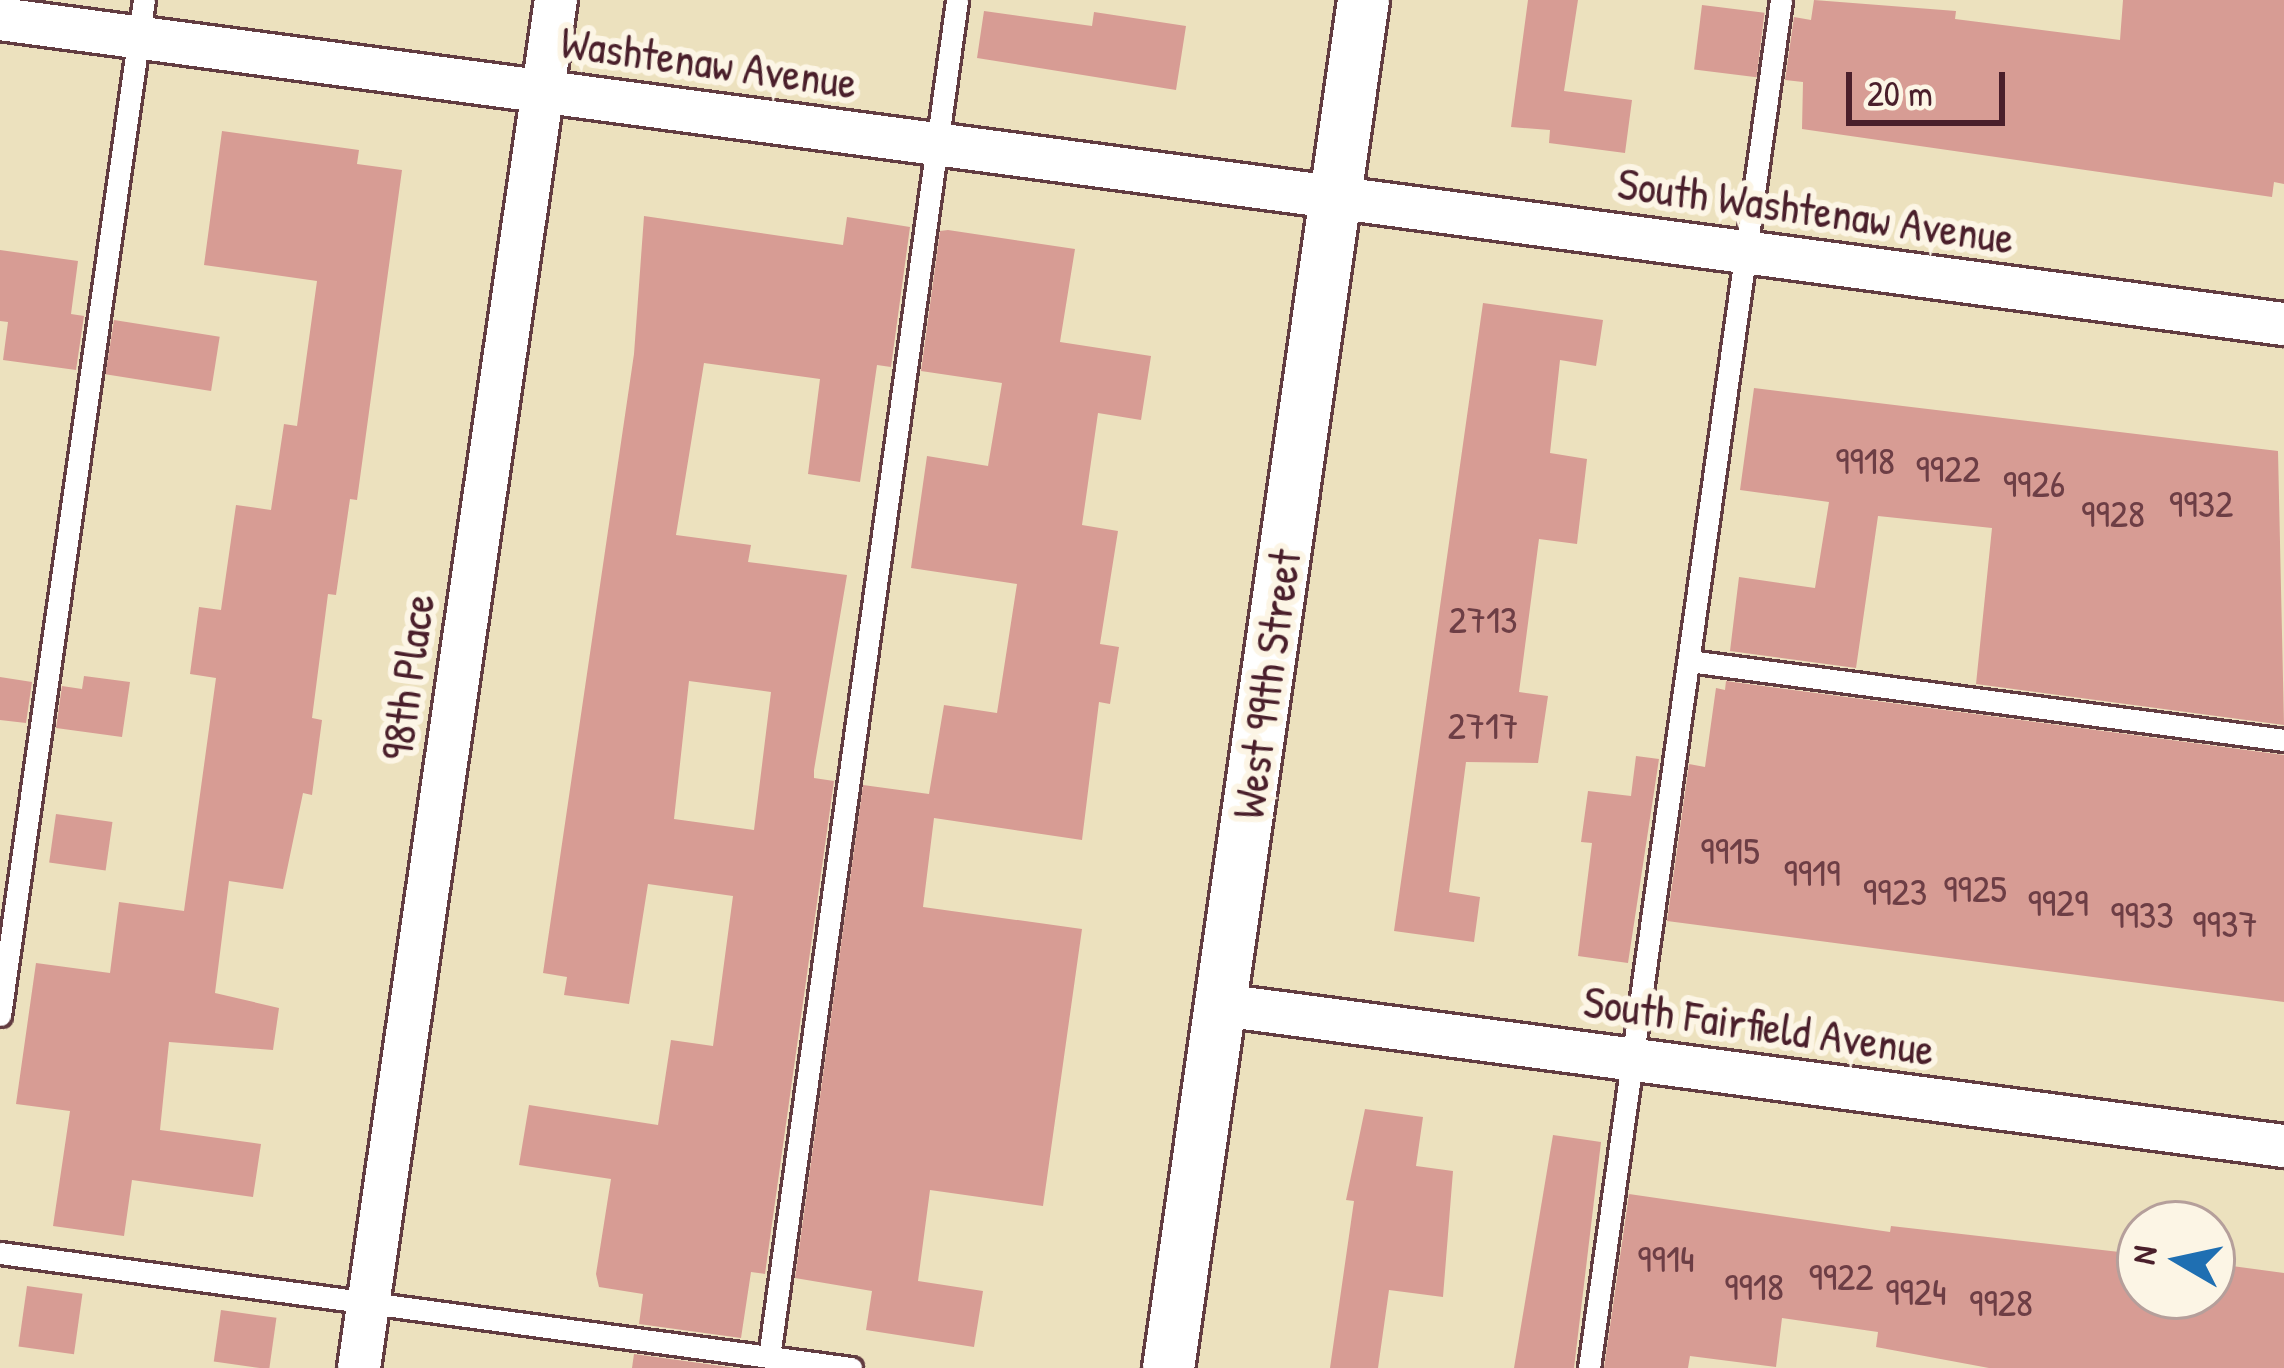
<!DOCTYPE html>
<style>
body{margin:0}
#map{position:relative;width:2284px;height:1368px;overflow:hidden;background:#ece1be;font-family:"Patrick Hand",sans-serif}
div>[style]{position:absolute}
.building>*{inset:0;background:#d79c94;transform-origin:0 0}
.roads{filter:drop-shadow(3px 0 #623c41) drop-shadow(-3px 0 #623c41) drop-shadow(0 3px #623c41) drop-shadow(0 -3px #623c41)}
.service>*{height:21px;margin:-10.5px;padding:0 10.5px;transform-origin:10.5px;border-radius:10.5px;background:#fff}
.minor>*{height:42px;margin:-21px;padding:0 21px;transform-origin:21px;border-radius:21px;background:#fff}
.tertiary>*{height:51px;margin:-25.5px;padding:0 25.5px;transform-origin:25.5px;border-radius:25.5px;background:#fff}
span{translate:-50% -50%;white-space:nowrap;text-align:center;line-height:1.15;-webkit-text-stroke:12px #fcf5e5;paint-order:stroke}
.number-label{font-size:39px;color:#6d3e45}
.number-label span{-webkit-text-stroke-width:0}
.street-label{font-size:45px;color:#4a1f2b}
.north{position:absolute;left:2116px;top:1200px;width:120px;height:120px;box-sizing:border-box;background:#fcf5e5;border:3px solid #b59f9b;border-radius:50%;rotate:279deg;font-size:33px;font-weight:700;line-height:48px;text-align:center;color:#4a1f2b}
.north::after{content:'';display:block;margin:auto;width:42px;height:54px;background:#1f6fb2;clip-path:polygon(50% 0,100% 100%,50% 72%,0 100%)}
.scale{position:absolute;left:1846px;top:72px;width:159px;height:54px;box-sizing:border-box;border:6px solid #4a1f2b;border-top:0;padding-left:15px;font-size:36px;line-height:42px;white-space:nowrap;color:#4a1f2b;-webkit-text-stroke:9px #fcf5e5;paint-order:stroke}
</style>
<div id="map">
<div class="building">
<div style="clip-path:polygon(1528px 0,1578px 0,1564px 91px,1632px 100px,1625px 153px,1549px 143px,1550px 130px,1511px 127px)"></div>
<div style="clip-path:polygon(1814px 0,1956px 11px,1955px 19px,2120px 40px,2123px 0,2284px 0,2284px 184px,2274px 182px,2272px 197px,1802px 129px,1803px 82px,1785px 80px,1794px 17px,1811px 20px)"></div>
<div style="left:1702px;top:5px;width:63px;height:65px;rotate:7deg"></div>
<div style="clip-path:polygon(984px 11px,1092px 26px,1094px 12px,1186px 26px,1176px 90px,977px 58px)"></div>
<div style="clip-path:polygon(222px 131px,359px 150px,357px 164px,402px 170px,357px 500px,350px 499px,336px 595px,328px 594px,312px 718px,322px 720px,312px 795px,303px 793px,283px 889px,229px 881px,215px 993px,279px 1008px,273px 1050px,169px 1042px,160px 1130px,261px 1144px,253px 1197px,132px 1180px,124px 1236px,53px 1226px,70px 1111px,16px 1104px,36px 963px,110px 973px,119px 902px,184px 911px,216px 678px,190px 674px,199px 607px,221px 610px,236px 505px,271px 510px,284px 424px,297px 426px,317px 281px,204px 265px)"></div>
<div style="clip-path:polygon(evenodd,644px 216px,843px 245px,847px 217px,910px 227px,891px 367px,877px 365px,860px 482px,808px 474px,820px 379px,704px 363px,676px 535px,751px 545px,748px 562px,847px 575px,814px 770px,814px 778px,834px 781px,765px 1274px,751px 1272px,741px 1338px,639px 1324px,643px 1294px,599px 1287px,596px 1274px,611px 1179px,519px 1165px,529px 1105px,658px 1125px,671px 1040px,713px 1046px,733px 896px,648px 884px,629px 1004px,564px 995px,567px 977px,543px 973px,634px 354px,644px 216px,689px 681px,771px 692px,754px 830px,674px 819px,689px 681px)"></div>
<div style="clip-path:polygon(948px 230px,1075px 249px,1060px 342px,1151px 356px,1141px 420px,1098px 413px,1082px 525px,1118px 531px,1100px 644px,1119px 647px,1110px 704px,1099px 702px,1082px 840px,934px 818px,923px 907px,1082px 929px,1043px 1206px,930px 1190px,918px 1281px,983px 1291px,974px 1347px,866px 1330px,872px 1291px,795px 1278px,863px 785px,929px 794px,944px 705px,997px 713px,1017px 584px,911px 568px,927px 456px,988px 466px,1002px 383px,921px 371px,940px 231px)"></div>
<div style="clip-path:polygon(0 250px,78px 261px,71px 314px,84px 316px,76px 370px,3px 360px,8px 322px,0 321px)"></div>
<div style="clip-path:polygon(1483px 303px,1603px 320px,1596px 366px,1560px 360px,1550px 453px,1587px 459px,1577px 544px,1539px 539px,1519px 692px,1548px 696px,1538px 763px,1466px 762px,1449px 892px,1480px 897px,1474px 942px,1394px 931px)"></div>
<div style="left:114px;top:320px;width:107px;height:55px;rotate:9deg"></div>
<div style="clip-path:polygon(1754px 388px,2278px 451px,2284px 725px,1976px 684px,1992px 528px,1878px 516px,1856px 668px,1730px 651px,1739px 577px,1815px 588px,1829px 502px,1740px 490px)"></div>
<div style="clip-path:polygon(84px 676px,130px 682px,122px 737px,56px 728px,62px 686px,82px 689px)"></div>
<div style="clip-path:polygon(0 677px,32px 682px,26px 723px,0 720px)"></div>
<div style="clip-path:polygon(1726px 681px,2284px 755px,2284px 1002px,1667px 921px,1689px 764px,1705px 767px,1716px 688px,1725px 690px)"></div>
<div style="clip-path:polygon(1636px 756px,1659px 759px,1628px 963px,1578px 956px,1592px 843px,1581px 842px,1588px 791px,1631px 796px)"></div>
<div style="left:56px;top:814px;width:57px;height:49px;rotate:8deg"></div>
<div style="clip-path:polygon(1365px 1109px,1423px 1117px,1416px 1166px,1453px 1171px,1443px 1297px,1389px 1290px,1378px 1368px,1330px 1368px,1354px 1201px,1346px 1200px)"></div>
<div style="clip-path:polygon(1553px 1135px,1601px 1142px,1574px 1368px,1514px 1368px)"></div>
<div style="clip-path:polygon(1629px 1194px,1890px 1232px,1891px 1226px,2137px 1254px,2140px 1296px,2212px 1296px,2212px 1272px,2231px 1275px,2232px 1266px,2284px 1273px,2284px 1368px,1989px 1368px,1876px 1347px,1878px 1332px,1782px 1318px,1776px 1367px,1690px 1356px,1688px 1368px,1604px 1368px)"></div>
<div style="left:27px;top:1286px;width:56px;height:61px;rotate:8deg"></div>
<div style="left:221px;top:1310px;width:56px;height:52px;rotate:8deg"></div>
<div style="clip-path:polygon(634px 1354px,736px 1368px,632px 1368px)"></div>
</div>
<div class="roads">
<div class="service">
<div style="left:1689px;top:661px;width:600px;rotate:7.56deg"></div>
<div style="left:0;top:1015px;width:1025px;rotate:-81.93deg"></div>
<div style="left:0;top:1253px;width:859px;rotate:7.7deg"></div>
<div style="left:769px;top:1357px;width:1370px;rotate:-82.11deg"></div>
<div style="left:1589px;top:1368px;width:1381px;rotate:-82.01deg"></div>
</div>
<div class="minor">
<div style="left:0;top:19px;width:2304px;rotate:7.61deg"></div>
<div style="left:1221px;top:1005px;width:1072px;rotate:7.56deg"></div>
<div style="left:359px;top:1368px;width:1382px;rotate:-81.81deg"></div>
</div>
<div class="tertiary">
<div style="left:1168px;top:1368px;width:1382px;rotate:-81.89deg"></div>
</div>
</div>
<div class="number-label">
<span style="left:1865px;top:460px">9918</span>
<span style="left:1948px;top:468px">9922</span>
<span style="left:2034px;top:483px">9926</span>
<span style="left:2201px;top:503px">9932</span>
<span style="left:2113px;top:513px">9928</span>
<span style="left:1483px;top:619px">2713</span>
<span style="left:1483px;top:725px">2717</span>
<span style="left:1730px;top:850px">9915</span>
<span style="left:1812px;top:872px">9919</span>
<span style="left:1975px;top:888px">9925</span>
<span style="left:1895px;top:891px">9923</span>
<span style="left:2058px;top:902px">9929</span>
<span style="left:2142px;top:914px">9933</span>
<span style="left:2225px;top:923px">9937</span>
<span style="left:1666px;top:1258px">9914</span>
<span style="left:1841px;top:1276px">9922</span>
<span style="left:1754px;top:1286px">9918</span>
<span style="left:1916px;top:1291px">9924</span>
<span style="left:2001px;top:1302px">9928</span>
</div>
<div class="street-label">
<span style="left:709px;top:62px;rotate:8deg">Washtenaw Avenue</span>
<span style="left:1816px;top:210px;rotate:8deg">South Washtenaw Avenue</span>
<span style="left:407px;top:677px;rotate:-82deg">98th Place</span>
<span style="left:1266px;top:684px;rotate:-82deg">West 99th Street</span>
<span style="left:1759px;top:1025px;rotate:8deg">South Fairfield Avenue</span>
</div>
<div class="north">N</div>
<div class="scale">20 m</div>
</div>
